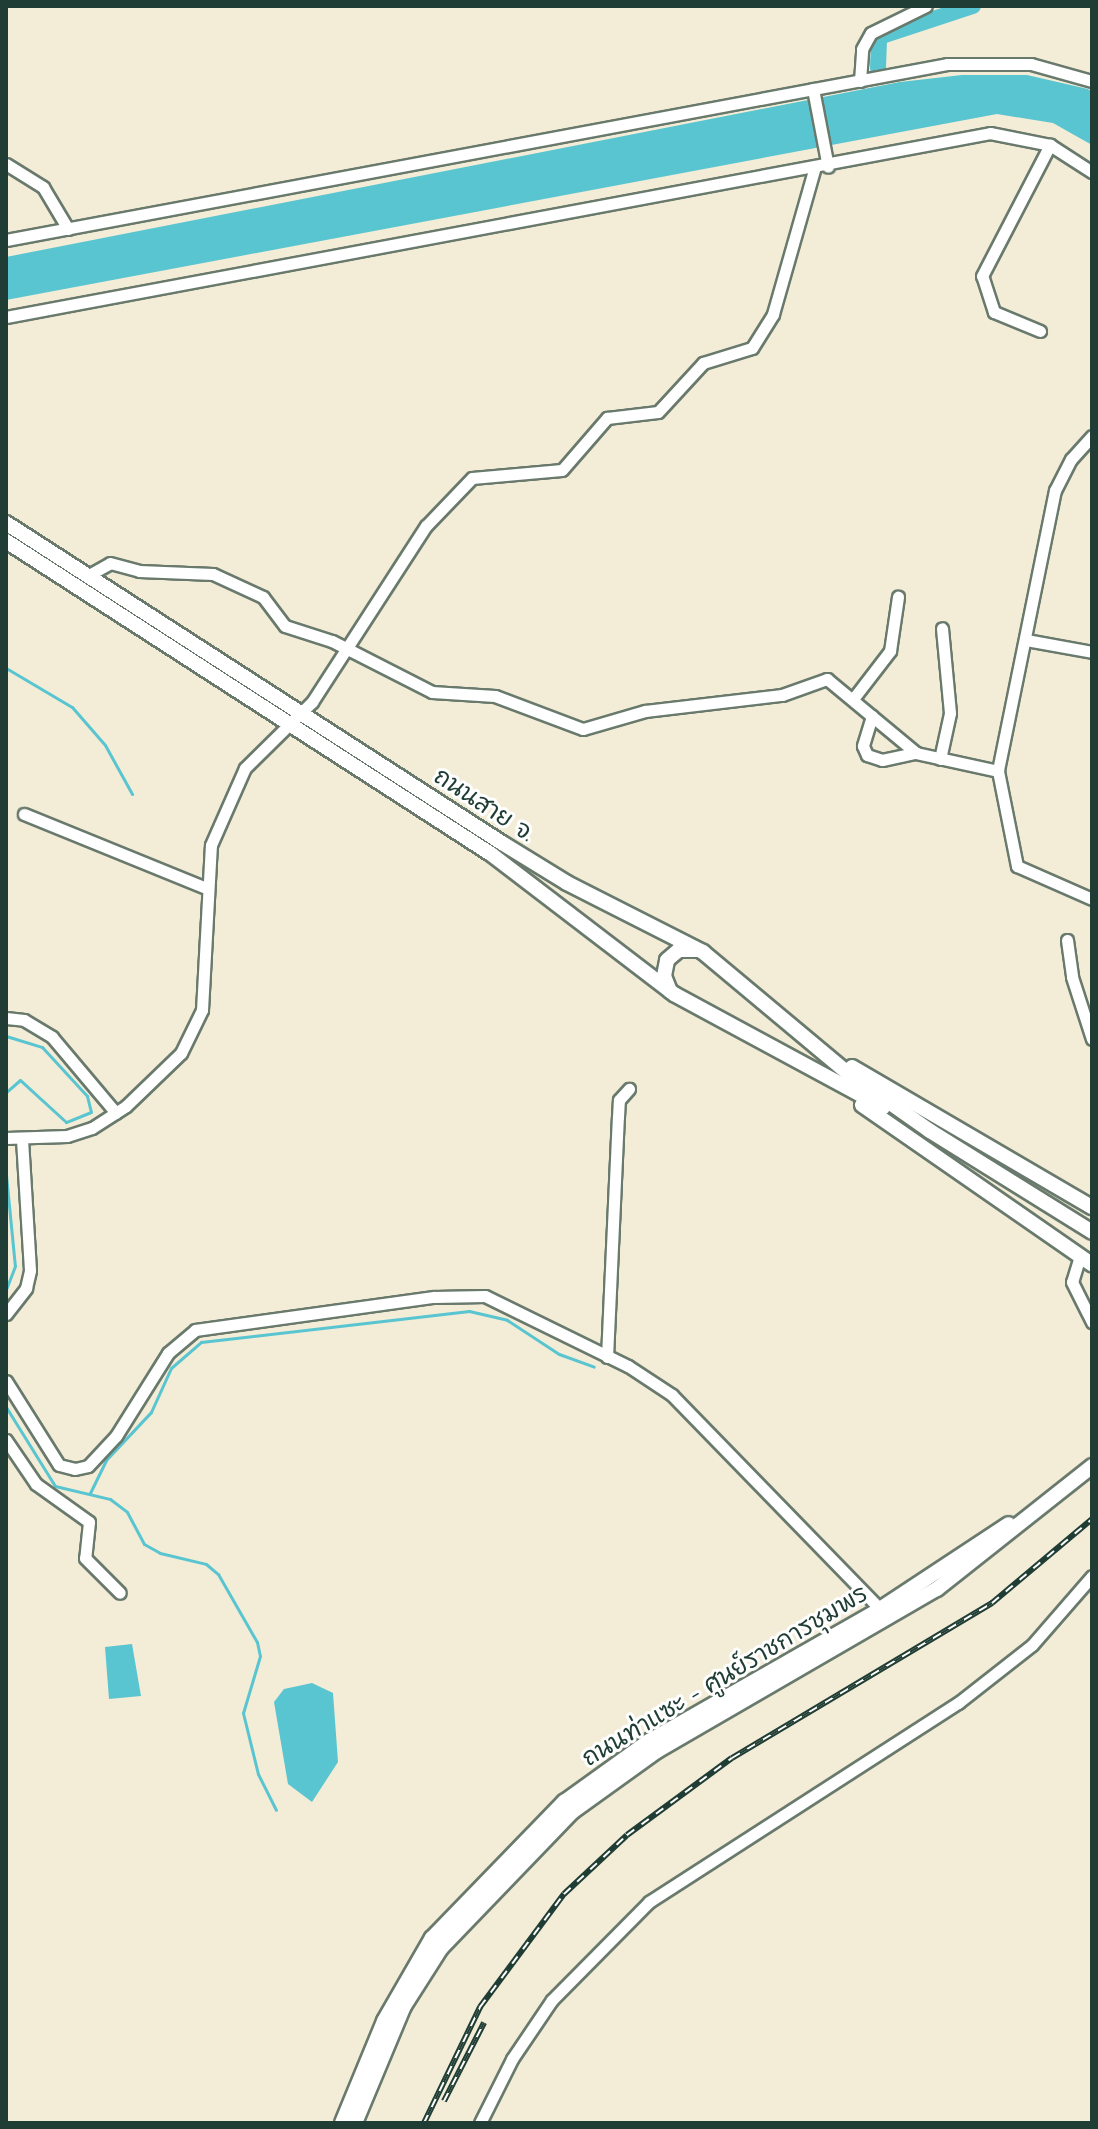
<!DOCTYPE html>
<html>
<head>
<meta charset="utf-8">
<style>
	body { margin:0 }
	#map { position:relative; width:1098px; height:2129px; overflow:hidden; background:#f3ecd7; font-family:"Comic Neue","Playpen Sans Thai",sans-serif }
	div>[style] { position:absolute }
	.water>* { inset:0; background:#59c5d1 }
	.stream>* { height:3px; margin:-1.5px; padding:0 1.5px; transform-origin:1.5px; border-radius:1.5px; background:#59c5d1 }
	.river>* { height:16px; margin:-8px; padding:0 8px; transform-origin:8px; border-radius:8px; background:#59c5d1 }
	.roads { filter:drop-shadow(2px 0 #697a6d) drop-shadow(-2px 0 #697a6d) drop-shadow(0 2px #697a6d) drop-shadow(0 -2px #697a6d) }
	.minor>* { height:11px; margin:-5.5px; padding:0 5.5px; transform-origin:5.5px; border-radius:5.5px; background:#fff }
	.major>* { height:14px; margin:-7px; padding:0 7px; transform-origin:7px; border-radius:7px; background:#fff }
	.rail>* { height:6px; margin-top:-3px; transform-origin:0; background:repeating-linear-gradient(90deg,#fff 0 9px,#1f3d34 0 18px); box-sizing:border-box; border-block:2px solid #1f3d34 }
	span { translate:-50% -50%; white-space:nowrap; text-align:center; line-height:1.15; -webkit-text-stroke:6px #fff; paint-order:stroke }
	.street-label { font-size:24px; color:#1f3d34 }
	.frame { position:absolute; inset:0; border:8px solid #1f3d34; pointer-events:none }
</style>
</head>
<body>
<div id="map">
	<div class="water">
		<i style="clip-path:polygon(962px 75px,1027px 75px,1088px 89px,1092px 92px,1092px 145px,1053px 123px,997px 114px,6px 300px,6px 257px,900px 82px)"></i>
		<i style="clip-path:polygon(132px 1644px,141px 1696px,109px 1699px,105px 1647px)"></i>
		<i style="clip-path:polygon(312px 1683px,333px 1693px,338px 1762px,312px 1802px,288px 1784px,274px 1702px,284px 1689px)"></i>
	</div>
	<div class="stream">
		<i style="left:6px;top:668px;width:77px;rotate:30.6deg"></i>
		<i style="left:72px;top:707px;width:50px;rotate:49deg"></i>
		<i style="left:105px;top:745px;width:56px;rotate:61.1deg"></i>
		<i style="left:6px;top:1036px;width:38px;rotate:17deg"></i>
		<i style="left:42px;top:1047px;width:67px;rotate:47.4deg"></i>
		<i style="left:87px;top:1096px;width:16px;rotate:76deg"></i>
		<i style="left:91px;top:1112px;width:27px;rotate:158deg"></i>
		<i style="left:66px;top:1122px;width:62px;rotate:-137.6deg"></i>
		<i style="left:20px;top:1080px;width:18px;rotate:139deg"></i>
		<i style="left:6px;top:1175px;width:91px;rotate:84.4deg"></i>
		<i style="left:15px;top:1266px;width:26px;rotate:111deg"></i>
		<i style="left:6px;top:1407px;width:93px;rotate:58.2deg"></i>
		<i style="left:55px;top:1486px;width:57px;rotate:13.3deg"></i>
		<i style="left:110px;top:1499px;width:21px;rotate:37deg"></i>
		<i style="left:127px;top:1512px;width:36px;rotate:62deg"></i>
		<i style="left:144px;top:1544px;width:18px;rotate:29deg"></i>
		<i style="left:160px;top:1553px;width:47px;rotate:13.4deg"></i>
		<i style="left:206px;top:1564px;width:16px;rotate:40deg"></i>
		<i style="left:218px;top:1574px;width:78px;rotate:60.2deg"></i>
		<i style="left:257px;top:1642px;width:14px;rotate:78deg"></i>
		<i style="left:260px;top:1656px;width:59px;rotate:106.6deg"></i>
		<i style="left:243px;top:1713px;width:63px;rotate:76.2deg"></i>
		<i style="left:258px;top:1774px;width:40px;rotate:63.4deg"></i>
		<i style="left:90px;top:1493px;width:37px;rotate:-64deg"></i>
		<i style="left:106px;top:1460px;width:66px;rotate:-46.8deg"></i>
		<i style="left:151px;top:1412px;width:48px;rotate:-65.6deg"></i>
		<i style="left:171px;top:1368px;width:40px;rotate:-41deg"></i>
		<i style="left:201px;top:1342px;width:270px;rotate:-6.6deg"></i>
		<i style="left:469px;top:1311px;width:39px;rotate:13deg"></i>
		<i style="left:507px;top:1320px;width:62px;rotate:33.2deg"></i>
		<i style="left:559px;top:1354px;width:37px;rotate:20deg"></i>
	</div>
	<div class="river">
		<i style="left:878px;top:68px;width:31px;rotate:-88deg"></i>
		<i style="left:879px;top:37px;width:99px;rotate:-18.3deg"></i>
	</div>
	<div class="roads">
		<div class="minor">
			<i style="left:860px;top:81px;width:32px;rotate:-86deg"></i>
			<i style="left:862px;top:49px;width:18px;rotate:-61deg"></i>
			<i style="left:871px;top:33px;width:61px;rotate:-26.1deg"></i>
			<i style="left:813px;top:89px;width:79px;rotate:79.1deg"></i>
			<i style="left:6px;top:164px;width:44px;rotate:31.9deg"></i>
			<i style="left:43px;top:187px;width:49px;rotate:59.2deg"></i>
			<i style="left:6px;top:240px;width:957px;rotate:-10.59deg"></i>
			<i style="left:947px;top:64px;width:84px"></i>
			<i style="left:1031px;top:64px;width:63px;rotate:15.6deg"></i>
			<i style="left:6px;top:317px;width:1001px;rotate:-10.59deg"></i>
			<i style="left:990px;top:133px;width:61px;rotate:11.3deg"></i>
			<i style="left:1050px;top:145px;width:50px;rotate:32.7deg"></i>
			<i style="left:1040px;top:331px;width:50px;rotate:-157.6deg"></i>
			<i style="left:994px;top:312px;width:38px;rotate:-108deg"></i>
			<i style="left:982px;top:276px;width:148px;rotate:-62.6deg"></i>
			<i style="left:1092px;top:436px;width:31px;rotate:132deg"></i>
			<i style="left:1071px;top:459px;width:35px;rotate:117deg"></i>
			<i style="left:1055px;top:490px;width:287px;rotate:101.5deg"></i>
			<i style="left:998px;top:771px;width:97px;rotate:78.7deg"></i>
			<i style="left:1017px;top:866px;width:82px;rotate:23.7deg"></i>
			<i style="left:87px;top:576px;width:26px;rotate:-29deg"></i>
			<i style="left:110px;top:563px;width:30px;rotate:15deg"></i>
			<i style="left:139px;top:571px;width:74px;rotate:2.3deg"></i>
			<i style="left:213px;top:574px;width:55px;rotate:24.7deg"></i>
			<i style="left:263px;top:597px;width:36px;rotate:53deg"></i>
			<i style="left:285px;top:626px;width:49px;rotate:17.7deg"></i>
			<i style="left:332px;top:641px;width:112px;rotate:27deg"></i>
			<i style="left:432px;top:692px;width:63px;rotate:3.6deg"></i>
			<i style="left:495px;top:696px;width:94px;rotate:20.6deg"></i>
			<i style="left:583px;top:729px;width:65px;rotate:-16.2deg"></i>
			<i style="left:645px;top:711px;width:138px;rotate:-6.7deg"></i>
			<i style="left:782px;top:695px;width:48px;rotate:-19.6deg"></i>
			<i style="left:827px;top:679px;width:116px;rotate:39.7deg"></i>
			<i style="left:916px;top:753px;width:84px;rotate:12.4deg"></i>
			<i style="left:1026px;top:640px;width:67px;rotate:10.3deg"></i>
			<i style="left:853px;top:699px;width:61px;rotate:-52.4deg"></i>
			<i style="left:890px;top:651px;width:55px;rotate:-81.6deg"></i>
			<i style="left:872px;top:716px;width:31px;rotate:107deg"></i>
			<i style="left:863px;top:746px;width:10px;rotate:66deg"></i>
			<i style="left:867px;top:755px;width:16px;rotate:18deg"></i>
			<i style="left:882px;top:760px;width:35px;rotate:-12deg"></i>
			<i style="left:940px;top:759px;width:47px;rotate:-77.7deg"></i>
			<i style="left:950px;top:713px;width:85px;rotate:-95.4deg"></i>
			<i style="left:24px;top:814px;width:196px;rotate:22.1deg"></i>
			<i style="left:1067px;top:940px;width:37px;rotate:82deg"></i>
			<i style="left:1072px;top:977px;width:65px;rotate:72.1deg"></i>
			<i style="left:6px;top:1018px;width:18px;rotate:6deg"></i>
			<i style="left:24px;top:1020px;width:33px;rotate:31deg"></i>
			<i style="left:52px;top:1037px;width:99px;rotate:49.9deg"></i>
			<i style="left:6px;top:1138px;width:61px;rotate:-1.9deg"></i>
			<i style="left:67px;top:1136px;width:26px;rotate:-18deg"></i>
			<i style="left:92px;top:1128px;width:40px;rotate:-32.9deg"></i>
			<i style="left:126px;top:1106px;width:76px;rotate:-43.9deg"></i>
			<i style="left:181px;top:1053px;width:48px;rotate:-64deg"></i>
			<i style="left:202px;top:1010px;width:165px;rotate:-86.9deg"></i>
			<i style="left:211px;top:845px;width:84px;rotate:-66.2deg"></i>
			<i style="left:245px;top:768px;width:94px;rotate:-44.6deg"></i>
			<i style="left:312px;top:702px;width:210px;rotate:-57.1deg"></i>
			<i style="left:426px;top:526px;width:66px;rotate:-46.2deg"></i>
			<i style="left:472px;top:478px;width:90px;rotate:-5.1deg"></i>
			<i style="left:562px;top:470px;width:69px;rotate:-49.1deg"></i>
			<i style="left:607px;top:418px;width:51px;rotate:-6.7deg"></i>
			<i style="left:658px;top:412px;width:67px;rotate:-47.4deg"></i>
			<i style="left:703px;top:363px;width:51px;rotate:-17deg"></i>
			<i style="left:752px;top:348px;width:40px;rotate:-58deg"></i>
			<i style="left:773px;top:314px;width:150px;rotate:-74.1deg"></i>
			<i style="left:1080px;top:1256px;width:27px;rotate:107deg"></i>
			<i style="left:1072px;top:1282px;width:45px;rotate:63.4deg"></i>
			<i style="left:6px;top:1314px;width:33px;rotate:-52deg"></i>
			<i style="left:26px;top:1288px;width:18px;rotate:-77deg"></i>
			<i style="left:30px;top:1270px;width:131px;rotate:-93.5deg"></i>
			<i style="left:607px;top:1357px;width:240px;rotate:-87.4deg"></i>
			<i style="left:618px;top:1117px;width:17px;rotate:-87deg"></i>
			<i style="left:619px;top:1100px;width:15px;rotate:-48deg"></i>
			<i style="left:6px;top:1381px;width:99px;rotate:57.8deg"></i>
			<i style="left:59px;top:1465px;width:16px;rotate:14deg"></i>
			<i style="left:75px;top:1469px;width:13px;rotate:-13deg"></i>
			<i style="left:88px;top:1466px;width:41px;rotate:-47deg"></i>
			<i style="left:116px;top:1436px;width:98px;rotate:-57.9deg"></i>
			<i style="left:168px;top:1353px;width:35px;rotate:-40deg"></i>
			<i style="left:195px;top:1330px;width:241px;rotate:-7.9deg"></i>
			<i style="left:434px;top:1297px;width:51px;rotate:-1.1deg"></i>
			<i style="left:485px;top:1296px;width:159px;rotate:26.1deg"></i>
			<i style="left:628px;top:1366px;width:53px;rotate:33.4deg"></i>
			<i style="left:672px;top:1395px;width:298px;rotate:45.8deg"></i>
			<i style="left:6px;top:1440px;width:53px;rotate:55.7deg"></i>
			<i style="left:36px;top:1484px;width:65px;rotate:35.6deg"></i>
			<i style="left:89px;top:1522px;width:36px;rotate:96deg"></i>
			<i style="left:85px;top:1558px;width:49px;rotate:45deg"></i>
			<i style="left:480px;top:2123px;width:72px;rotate:-63.4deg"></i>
			<i style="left:512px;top:2059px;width:71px;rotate:-55.9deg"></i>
			<i style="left:552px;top:2000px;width:138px;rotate:-45.3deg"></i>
			<i style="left:649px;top:1902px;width:368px;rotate:-32.8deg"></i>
			<i style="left:958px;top:1703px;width:94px;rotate:-38.1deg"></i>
			<i style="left:1032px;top:1645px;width:91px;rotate:-49deg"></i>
		</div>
		<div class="major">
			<i style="left:6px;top:523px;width:590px;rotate:32.83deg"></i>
			<i style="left:502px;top:843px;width:76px;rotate:31.6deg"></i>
			<i style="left:567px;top:883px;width:153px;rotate:26.9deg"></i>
			<i style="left:703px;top:952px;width:190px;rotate:39.9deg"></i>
			<i style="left:849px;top:1074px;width:99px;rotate:35.1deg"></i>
			<i style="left:930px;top:1131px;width:191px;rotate:31.9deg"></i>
			<i style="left:6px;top:541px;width:577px;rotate:32.84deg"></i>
			<i style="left:491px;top:854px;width:230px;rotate:37.4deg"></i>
			<i style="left:674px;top:994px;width:238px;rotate:28.4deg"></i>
			<i style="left:670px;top:991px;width:16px;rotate:-112deg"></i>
			<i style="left:664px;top:976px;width:16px;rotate:-79deg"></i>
			<i style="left:667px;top:960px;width:16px;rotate:-40deg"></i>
			<i style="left:679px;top:950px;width:18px"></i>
			<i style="left:852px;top:1067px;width:278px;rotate:30.3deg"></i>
			<i style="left:862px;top:1105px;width:280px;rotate:34.7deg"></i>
			<i style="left:342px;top:2123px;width:110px;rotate:-67.6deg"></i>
			<i style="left:384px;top:2021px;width:96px;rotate:-60deg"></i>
			<i style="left:432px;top:1938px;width:190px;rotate:-45.9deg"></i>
			<i style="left:564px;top:1802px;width:105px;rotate:-35.7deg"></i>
			<i style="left:649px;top:1741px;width:266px;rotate:-29.7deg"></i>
			<i style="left:880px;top:1609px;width:154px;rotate:-33.4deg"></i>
			<i style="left:355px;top:2123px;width:127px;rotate:-67.3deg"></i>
			<i style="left:404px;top:2006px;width:69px;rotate:-57.5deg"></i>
			<i style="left:441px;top:1948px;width:189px;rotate:-46.1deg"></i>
			<i style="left:572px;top:1812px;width:105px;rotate:-35.7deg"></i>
			<i style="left:657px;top:1751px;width:323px;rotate:-30.1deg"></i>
			<i style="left:937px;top:1589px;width:198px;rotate:-38.4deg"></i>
		</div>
	</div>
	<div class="rail">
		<i style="left:444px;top:2101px;width:88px;rotate:-62.9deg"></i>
		<i style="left:424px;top:2123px;width:129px;rotate:-64.2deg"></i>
		<i style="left:480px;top:2007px;width:141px;rotate:-53.4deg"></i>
		<i style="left:564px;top:1894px;width:86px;rotate:-43.1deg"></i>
		<i style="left:627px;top:1835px;width:130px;rotate:-36.3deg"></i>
		<i style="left:732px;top:1758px;width:303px;rotate:-30.8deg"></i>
		<i style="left:992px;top:1603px;width:131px;rotate:-40deg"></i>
	</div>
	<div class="street-label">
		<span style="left:484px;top:805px;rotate:33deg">ถนนสาย จ.</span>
		<span style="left:725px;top:1676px;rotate:-31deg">ถนนท่าแซะ - ศูนย์ราชการชุมพร</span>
	</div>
	<div class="frame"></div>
</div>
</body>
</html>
